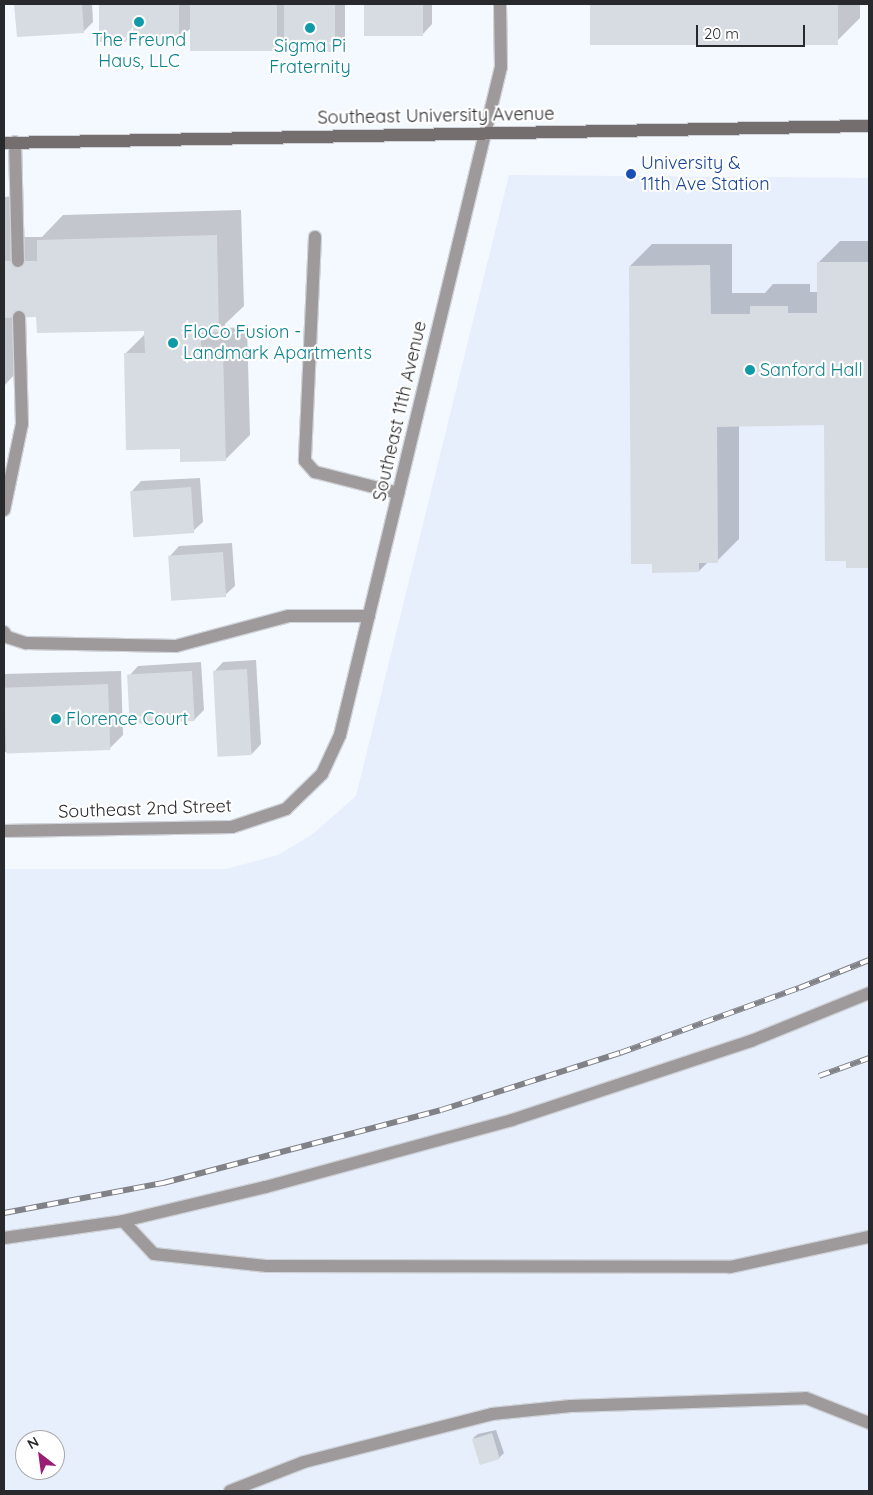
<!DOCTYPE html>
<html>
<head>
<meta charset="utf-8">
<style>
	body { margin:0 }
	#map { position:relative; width:873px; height:1495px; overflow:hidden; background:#f4f8ff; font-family:Quicksand,sans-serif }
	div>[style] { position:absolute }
	.built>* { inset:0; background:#e7eefc }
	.shadow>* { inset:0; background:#0003 }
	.building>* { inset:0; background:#d7dbe2; transform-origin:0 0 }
	.roads { filter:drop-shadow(1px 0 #cfd3d9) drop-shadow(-1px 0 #cfd3d9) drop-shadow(0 1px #cfd3d9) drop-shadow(0 -1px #cfd3d9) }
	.lane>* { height:12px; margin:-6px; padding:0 6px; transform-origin:6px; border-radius:6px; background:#9e9a9b }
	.street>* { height:12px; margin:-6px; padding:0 6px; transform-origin:6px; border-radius:6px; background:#9e9a9b }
	.secondary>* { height:12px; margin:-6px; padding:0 6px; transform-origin:6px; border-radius:6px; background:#746e6f }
	.rail>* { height:5.5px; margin-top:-2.75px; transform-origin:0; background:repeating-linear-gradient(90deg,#fff 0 11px,#808287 0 22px); box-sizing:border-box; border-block:1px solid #808287 }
	.dots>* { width:14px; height:14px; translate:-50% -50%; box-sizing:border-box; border:2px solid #fff; border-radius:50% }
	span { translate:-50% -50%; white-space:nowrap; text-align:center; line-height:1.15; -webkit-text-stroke:4.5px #fff; paint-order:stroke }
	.culture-label { font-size:18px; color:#0d838f }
	.left { translate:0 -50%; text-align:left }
	.street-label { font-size:18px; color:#28292c }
	.transit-label { font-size:18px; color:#164399 }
	.frame { position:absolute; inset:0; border:5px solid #28292c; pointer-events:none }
	.north { position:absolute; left:15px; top:1430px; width:50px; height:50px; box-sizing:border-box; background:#fff; border:1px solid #a9a9ab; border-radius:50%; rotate:330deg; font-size:14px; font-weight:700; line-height:20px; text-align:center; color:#28292c }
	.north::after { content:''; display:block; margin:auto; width:18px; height:22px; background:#9a1c73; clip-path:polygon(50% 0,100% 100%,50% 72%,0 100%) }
	.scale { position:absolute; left:696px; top:25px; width:109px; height:22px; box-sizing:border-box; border:2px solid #28292c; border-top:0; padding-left:6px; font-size:15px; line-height:18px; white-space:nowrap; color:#28292c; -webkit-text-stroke:4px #fff; paint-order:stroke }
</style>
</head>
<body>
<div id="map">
	<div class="built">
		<i style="clip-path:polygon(evenodd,509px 175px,869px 178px,869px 1491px,4px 1491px,4px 869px,226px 869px,278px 855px,313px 834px,356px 796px,509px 175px,25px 1440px,55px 1440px,55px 1470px,25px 1470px,25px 1440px)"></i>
	</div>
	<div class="shadow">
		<i style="clip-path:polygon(16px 4px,92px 4px,93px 22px,84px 31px,18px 35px)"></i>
		<i style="clip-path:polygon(100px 4px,345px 4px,345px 40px,335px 50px,285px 40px,278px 48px,192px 27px,179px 39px,101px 41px)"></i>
		<i style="clip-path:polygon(366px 4px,432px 4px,432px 24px,423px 34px,366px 35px)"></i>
		<i style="clip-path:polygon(591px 4px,860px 4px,860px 18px,838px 40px,591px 44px)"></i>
		<i style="clip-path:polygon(16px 196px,17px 237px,42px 237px,63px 215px,241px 210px,244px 306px,225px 324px,225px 328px,247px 327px,250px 435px,225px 460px,181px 448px,125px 354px,146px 333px,146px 329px,38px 316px,13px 317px,14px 375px,4px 386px,4px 197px)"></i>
		<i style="clip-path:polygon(840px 241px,869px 241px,869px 567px,848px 567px,825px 424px,739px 425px,739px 539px,717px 561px,708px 562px,699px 571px,630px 266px,652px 244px,732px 244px,732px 293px,765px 293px,773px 284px,810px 284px,810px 292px,819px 292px,818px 263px)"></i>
		<i style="clip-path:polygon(200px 478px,203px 522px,193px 531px,132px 491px,141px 481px)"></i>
		<i style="clip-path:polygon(232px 543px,235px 586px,225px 595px,170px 556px,179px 546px)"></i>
		<i style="clip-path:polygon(256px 660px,261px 744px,252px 754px,214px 672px,223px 662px)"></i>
		<i style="clip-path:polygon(201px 662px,204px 710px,194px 720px,129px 676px,138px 666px)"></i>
		<i style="clip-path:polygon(121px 671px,123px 735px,109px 749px,4px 752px,4px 674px)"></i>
		<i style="clip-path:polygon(496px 1430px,504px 1453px,499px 1458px,473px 1438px,478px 1434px)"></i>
	</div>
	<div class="building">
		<i style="clip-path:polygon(14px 4px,82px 4px,84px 33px,17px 37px)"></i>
		<i style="left:99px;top:4px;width:80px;height:38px"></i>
		<i style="left:190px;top:4px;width:87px;height:47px"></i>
		<i style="left:284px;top:4px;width:51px;height:48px"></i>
		<i style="left:364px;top:4px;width:59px;height:32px"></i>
		<i style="left:590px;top:4px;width:248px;height:41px"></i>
		<i style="clip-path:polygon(217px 235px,219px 332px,201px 333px,201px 352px,223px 352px,226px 461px,180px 462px,180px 449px,126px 450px,124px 353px,145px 353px,144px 331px,37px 333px,36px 317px,4px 318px,4px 261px,37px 261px,37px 240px)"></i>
		<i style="clip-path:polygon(817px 262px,869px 262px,869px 568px,846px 568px,846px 561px,825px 561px,824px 425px,717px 427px,718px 563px,699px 563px,699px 572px,652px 573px,652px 564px,631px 564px,629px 266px,710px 265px,711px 314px,750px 314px,750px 306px,788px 306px,788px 313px,817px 313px)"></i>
		<i style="left:191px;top:487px;width:46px;height:61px;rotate:86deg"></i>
		<i style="left:223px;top:552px;width:45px;height:55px;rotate:86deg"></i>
		<i style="left:247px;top:669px;width:86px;height:34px;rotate:87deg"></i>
		<i style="left:192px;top:671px;width:50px;height:65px;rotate:87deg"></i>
		<i style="left:108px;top:684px;width:66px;height:104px;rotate:88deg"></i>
		<i style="left:492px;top:1433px;width:27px;height:21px;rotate:73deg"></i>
	</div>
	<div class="roads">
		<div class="lane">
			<i style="left:15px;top:142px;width:119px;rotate:88.6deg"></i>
			<i style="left:315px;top:237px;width:224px;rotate:92.6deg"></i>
			<i style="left:305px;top:461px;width:15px;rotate:48deg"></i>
			<i style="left:315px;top:472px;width:86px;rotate:14.2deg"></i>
			<i style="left:4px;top:510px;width:88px;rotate:-78.2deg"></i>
			<i style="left:22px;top:424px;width:107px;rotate:-91.6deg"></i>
			<i style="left:4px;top:632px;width:6px;rotate:59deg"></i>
			<i style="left:7px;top:637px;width:20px;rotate:18deg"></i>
			<i style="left:26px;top:643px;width:150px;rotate:1.1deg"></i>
			<i style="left:176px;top:646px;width:117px;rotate:-14.9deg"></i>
			<i style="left:289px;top:616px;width:80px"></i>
			<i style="left:123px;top:1221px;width:45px;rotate:46.8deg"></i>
			<i style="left:154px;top:1254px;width:114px;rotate:6.1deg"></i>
			<i style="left:267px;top:1266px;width:463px;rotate:0.1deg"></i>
			<i style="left:730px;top:1267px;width:142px;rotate:-12.2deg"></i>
			<i style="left:4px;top:1238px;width:120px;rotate:-8.1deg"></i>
			<i style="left:123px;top:1221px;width:147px;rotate:-13.4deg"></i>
			<i style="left:266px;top:1187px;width:255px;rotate:-15.2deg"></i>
			<i style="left:512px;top:1120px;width:252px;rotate:-18.3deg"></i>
			<i style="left:751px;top:1041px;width:127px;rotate:-22.1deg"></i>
			<i style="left:230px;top:1491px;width:79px;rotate:-21.4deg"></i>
			<i style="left:304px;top:1462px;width:194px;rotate:-14.3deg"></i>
			<i style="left:492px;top:1414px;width:79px;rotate:-5.8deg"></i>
			<i style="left:571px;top:1406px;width:235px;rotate:-1.9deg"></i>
			<i style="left:806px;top:1398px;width:68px;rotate:21.6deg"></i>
		</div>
		<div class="street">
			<i style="left:4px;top:831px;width:228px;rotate:-1deg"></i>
			<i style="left:232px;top:827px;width:57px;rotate:-18.4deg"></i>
			<i style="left:286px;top:809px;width:50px;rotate:-44.2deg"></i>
			<i style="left:322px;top:774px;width:43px;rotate:-65.2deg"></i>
			<i style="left:340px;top:735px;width:687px;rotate:-76.45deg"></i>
			<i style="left:501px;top:67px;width:63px;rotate:-90.9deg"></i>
		</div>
		<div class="secondary">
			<i style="left:4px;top:143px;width:865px;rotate:-1.13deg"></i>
		</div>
	</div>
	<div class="rail">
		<i style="left:819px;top:1076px;width:53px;rotate:-19.8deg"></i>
		<i style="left:4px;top:1213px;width:162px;rotate:-10.7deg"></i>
		<i style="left:163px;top:1183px;width:287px;rotate:-14.7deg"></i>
		<i style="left:441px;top:1110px;width:188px;rotate:-17.7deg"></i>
		<i style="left:620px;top:1053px;width:190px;rotate:-20deg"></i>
		<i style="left:799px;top:988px;width:75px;rotate:-21.8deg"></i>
	</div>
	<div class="dots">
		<i style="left:139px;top:22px;background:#0f9aa8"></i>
		<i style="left:310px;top:28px;background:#0f9aa8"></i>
		<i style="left:631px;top:174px;background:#1a4fb4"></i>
		<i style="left:173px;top:343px;background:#0f9aa8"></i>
		<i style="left:750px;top:370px;background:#0f9aa8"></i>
		<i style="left:56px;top:719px;background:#0f9aa8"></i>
	</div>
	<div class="culture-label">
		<span style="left:139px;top:51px">The Freund<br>Haus, LLC</span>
		<span style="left:310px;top:57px">Sigma Pi<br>Fraternity</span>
		<span class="left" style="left:183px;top:343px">FloCo Fusion -<br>Landmark Apartments</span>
		<span class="left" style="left:760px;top:370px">Sanford Hall</span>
		<span class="left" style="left:66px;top:719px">Florence Court</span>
	</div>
	<div class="street-label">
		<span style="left:436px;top:116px;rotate:-1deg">Southeast University Avenue</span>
		<span style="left:400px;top:411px;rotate:-77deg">Southeast 11th Avenue</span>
		<span style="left:145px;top:809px;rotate:-2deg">Southeast 2nd Street</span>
	</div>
	<div class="transit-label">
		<span class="left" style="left:641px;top:174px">University &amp;<br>11th Ave Station</span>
	</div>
	<div class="frame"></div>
	<div class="north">N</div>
	<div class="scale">20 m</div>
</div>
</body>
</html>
